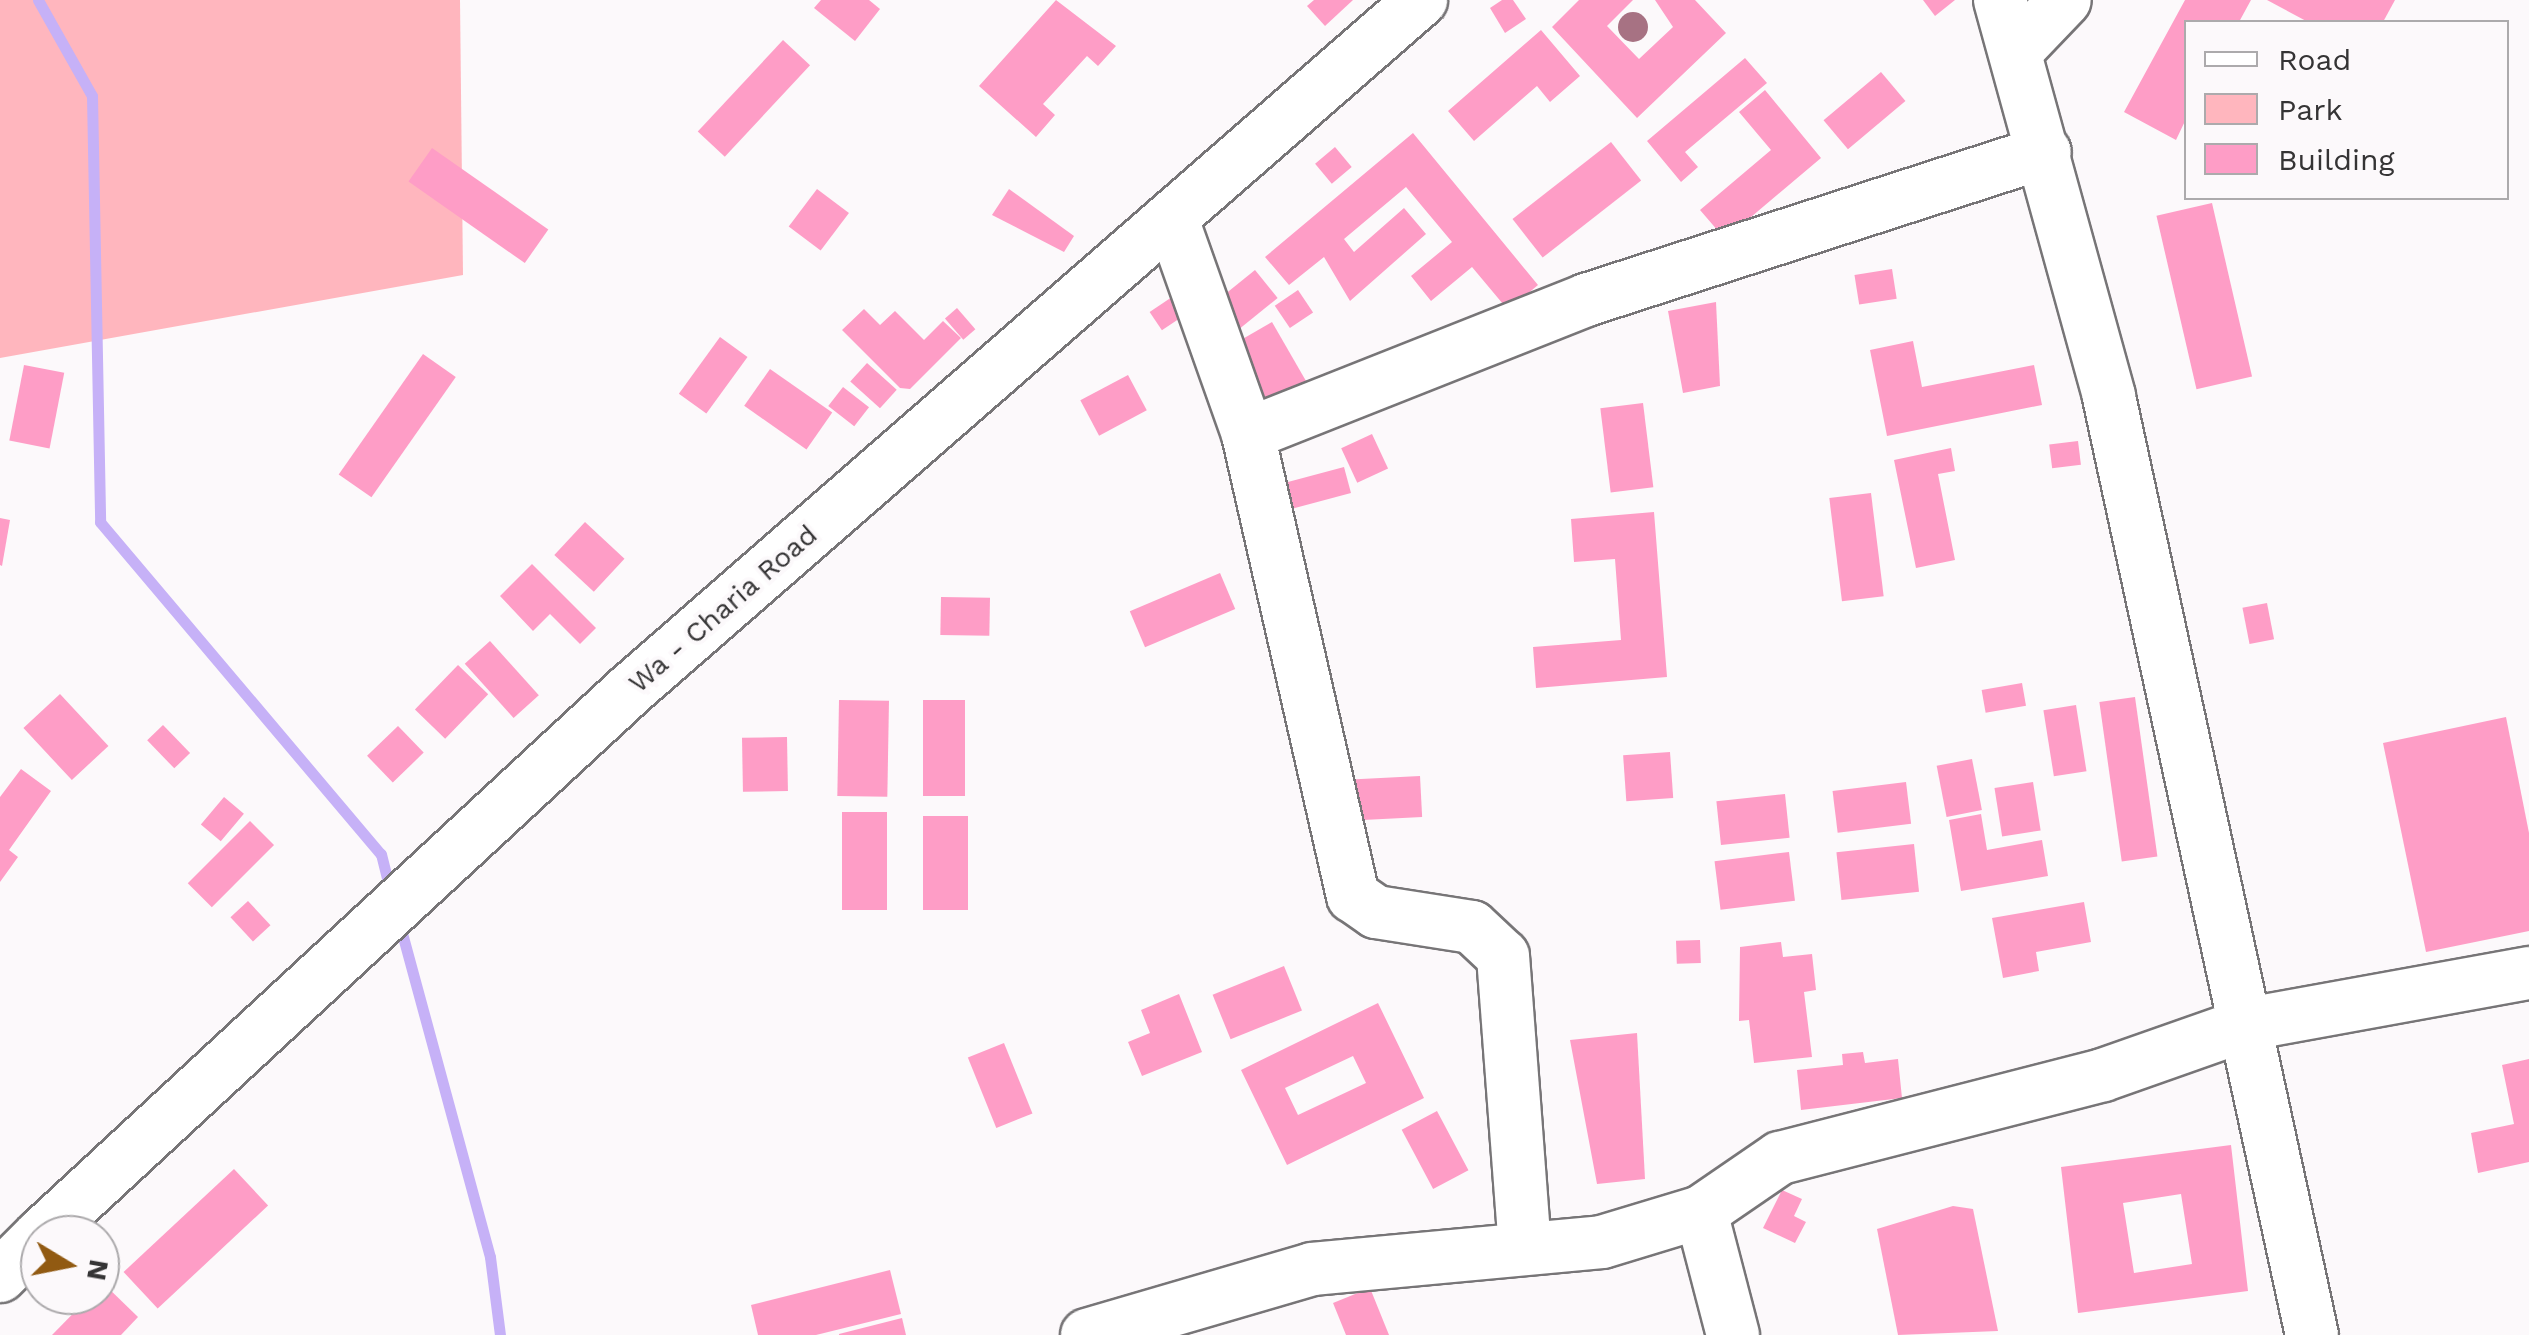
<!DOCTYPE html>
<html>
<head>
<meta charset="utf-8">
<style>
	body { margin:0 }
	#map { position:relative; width:2529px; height:1335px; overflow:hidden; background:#fcf9fb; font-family:"Work Sans",sans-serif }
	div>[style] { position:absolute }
	.green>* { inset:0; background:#ffb6be }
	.stream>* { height:11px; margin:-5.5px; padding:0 5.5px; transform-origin:5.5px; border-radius:5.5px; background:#c6b1f7 }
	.building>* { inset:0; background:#fe9dc6; transform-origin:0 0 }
	.roads { filter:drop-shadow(2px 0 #777577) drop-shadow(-2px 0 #777577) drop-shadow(0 2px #777577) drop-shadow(0 -2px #777577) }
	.minor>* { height:52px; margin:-26px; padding:0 26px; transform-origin:26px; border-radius:26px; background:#fff }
	.trees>* { width:30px; height:30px; margin:-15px; border-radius:50%; background:#a77283 }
	span { translate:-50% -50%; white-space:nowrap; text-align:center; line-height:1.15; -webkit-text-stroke:8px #fcf9fb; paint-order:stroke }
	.street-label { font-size:28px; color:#353435 }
	.legend { position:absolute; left:2184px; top:20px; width:325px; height:180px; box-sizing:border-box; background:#fcf9fb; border:2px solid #acaaac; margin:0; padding:12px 18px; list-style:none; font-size:30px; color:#353435 }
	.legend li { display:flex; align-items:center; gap:20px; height:50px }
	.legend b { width:50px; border:2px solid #acaaac }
	.north { position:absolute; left:20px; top:1215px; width:100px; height:100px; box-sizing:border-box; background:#fcf9fb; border:2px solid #acaaac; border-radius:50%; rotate:100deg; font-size:28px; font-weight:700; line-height:40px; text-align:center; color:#353435 }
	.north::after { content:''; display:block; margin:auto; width:35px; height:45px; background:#915a12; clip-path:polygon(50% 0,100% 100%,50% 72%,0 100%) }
</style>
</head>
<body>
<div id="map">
	<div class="green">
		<i style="clip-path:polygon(0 0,460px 0,463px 275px,0 358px)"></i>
	</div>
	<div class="stream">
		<i style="left:38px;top:0;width:110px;rotate:60.6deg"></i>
		<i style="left:92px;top:96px;width:426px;rotate:88.9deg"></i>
		<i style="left:100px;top:522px;width:435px;rotate:49.8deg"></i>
		<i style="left:381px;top:854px;width:37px;rotate:76deg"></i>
		<i style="left:399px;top:922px;width:347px;rotate:74.8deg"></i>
		<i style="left:490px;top:1257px;width:79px;rotate:82.7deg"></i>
	</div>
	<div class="building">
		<i style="clip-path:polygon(821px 0,869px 0,880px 9px,855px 41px,814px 8px)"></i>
		<i style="clip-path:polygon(1056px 0,1116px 46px,1098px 66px,1087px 56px,1043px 104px,1055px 115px,1036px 137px,979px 86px)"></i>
		<i style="clip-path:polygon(1314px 0,1353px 0,1325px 26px,1307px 6px)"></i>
		<i style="clip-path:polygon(1502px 0,1513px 0,1526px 19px,1505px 33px,1490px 8px)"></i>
		<i style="clip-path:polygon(1579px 0,1633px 0,1607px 26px,1639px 59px,1673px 27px,1655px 0,1695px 0,1726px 33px,1637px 118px,1552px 27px)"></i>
		<i style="clip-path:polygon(1923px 0,1955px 0,1935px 16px)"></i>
		<i style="clip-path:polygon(2185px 0,2251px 0,2239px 22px,2186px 22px,2186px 119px,2176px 140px,2124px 112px)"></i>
		<i style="clip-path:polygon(2267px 0,2395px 0,2383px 22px,2308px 22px)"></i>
		<i style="clip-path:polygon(1541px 30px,1580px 76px,1550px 102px,1537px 86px,1474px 141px,1448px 111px)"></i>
		<i style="left:783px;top:40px;width:37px;height:125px;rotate:43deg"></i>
		<i style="clip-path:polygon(1745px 58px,1767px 83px,1685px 152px,1698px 167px,1681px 182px,1647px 141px)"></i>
		<i style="left:1881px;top:72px;width:38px;height:75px;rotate:50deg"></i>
		<i style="clip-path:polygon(1765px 90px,1821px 158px,1725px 239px,1700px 210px,1771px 150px,1739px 112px)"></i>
		<i style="clip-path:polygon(1413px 133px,1538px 285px,1508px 310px,1472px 267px,1431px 301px,1411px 276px,1452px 242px,1406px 187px,1344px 239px,1354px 252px,1404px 208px,1426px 234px,1350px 301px,1324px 257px,1289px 285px,1265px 257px)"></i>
		<i style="left:1611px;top:142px;width:49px;height:125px;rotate:52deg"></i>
		<i style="left:1335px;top:147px;width:26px;height:26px;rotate:50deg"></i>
		<i style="left:432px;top:148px;width:142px;height:41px;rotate:35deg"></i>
		<i style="left:817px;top:189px;width:40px;height:47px;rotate:37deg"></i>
		<i style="clip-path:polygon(1009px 189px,1074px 236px,1064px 252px,992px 215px)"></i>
		<i style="left:2212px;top:203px;width:178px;height:57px;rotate:77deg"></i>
		<i style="left:1892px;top:269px;width:30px;height:38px;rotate:81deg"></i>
		<i style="left:1255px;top:270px;width:36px;height:51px;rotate:51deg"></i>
		<i style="left:1298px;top:290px;width:27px;height:28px;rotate:56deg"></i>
		<i style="left:1172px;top:297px;width:22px;height:27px;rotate:56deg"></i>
		<i style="clip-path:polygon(1716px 302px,1720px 386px,1683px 393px,1668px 311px)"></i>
		<i style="left:957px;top:308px;width:28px;height:16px;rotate:49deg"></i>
		<i style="clip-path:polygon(864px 309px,880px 325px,895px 311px,924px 340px,943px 321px,961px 338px,910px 389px,900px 388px,842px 330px)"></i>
		<i style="left:1272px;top:322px;width:68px;height:46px;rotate:60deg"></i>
		<i style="left:720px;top:337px;width:34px;height:70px;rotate:36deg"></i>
		<i style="clip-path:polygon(1913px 341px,1922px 387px,2034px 365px,2042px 405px,1887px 436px,1870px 350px)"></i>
		<i style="left:423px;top:354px;width:40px;height:147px;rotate:35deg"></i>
		<i style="left:867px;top:363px;width:40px;height:25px;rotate:42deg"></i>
		<i style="left:24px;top:365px;width:41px;height:77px;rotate:11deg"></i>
		<i style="left:770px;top:369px;width:76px;height:45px;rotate:35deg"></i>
		<i style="left:1128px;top:375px;width:40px;height:54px;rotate:62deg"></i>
		<i style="left:843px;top:387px;width:33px;height:24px;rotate:38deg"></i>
		<i style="left:1643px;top:403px;width:85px;height:43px;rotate:83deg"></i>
		<i style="left:1372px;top:434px;width:38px;height:34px;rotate:65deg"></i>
		<i style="left:2078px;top:441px;width:24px;height:29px;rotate:83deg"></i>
		<i style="clip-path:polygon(1951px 448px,1955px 471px,1938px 474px,1955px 560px,1916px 568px,1894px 460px)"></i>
		<i style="left:1344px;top:467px;width:27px;height:60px;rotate:75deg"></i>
		<i style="left:1871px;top:493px;width:104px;height:42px;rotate:83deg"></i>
		<i style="clip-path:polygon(1654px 512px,1667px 677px,1536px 688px,1533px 647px,1621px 640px,1615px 559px,1574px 562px,1571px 519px)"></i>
		<i style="clip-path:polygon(0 518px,10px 520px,2px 566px,0 565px)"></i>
		<i style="left:585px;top:522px;width:54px;height:45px;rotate:43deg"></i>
		<i style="clip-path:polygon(532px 564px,596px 628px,580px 644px,550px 614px,533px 631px,500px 596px)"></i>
		<i style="left:1220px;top:573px;width:39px;height:98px;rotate:67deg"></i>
		<i style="left:941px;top:597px;width:49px;height:38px;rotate:1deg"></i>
		<i style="left:2267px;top:603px;width:37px;height:25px;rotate:79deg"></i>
		<i style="left:490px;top:641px;width:73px;height:34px;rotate:48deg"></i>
		<i style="left:458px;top:665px;width:42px;height:62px;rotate:44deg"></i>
		<i style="left:2022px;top:683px;width:23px;height:41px;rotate:80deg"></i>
		<i style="left:60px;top:694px;width:71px;height:50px;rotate:47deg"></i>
		<i style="left:2135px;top:697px;width:161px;height:36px;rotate:82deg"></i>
		<i style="left:839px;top:700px;width:50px;height:96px;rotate:1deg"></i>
		<i style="left:923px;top:700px;width:42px;height:96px"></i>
		<i style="left:2076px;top:705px;width:67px;height:33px;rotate:81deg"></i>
		<i style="clip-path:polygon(2506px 717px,2529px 833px,2529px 931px,2426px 952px,2383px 743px)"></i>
		<i style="left:163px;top:725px;width:39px;height:22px;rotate:46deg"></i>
		<i style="left:398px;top:726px;width:37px;height:43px;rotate:46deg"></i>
		<i style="left:787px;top:737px;width:54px;height:45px;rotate:89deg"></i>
		<i style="left:1670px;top:752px;width:46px;height:47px;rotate:86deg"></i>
		<i style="left:1972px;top:759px;width:52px;height:36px;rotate:79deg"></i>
		<i style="clip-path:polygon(21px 769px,51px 791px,9px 850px,18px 857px,0 882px,0 797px)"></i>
		<i style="left:1420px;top:776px;width:41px;height:74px;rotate:87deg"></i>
		<i style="left:1906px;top:782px;width:42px;height:74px;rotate:83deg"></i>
		<i style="left:2033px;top:782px;width:49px;height:39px;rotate:81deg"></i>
		<i style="left:1785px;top:794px;width:44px;height:69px;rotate:84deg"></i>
		<i style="left:224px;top:797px;width:26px;height:36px;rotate:40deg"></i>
		<i style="left:842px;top:812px;width:45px;height:98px"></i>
		<i style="clip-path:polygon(1981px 814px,1987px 850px,2042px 840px,2048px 876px,1961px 891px,1949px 820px)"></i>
		<i style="left:923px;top:816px;width:45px;height:94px"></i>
		<i style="left:250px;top:821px;width:34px;height:88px;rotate:45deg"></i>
		<i style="left:1914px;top:844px;width:48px;height:78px;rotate:84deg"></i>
		<i style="left:1789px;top:852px;width:49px;height:75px;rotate:83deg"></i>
		<i style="left:248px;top:901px;width:33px;height:24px;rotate:47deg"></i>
		<i style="clip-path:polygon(2084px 902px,2091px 942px,2036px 952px,2039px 971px,2003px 978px,1992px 918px)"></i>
		<i style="left:1700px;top:940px;width:23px;height:24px;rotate:88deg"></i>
		<i style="clip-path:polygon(1781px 942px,1783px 957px,1812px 954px,1816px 990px,1804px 992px,1812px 1057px,1754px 1063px,1749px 1020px,1739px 1021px,1740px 947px)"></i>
		<i style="left:1284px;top:966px;width:48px;height:77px;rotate:68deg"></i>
		<i style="clip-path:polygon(1179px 994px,1202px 1052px,1142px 1076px,1128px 1042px,1150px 1033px,1141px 1010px)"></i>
		<i style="clip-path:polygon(evenodd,1378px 1003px,1424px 1098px,1287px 1165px,1241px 1070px,1378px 1003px,1353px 1056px,1366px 1083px,1298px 1115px,1285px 1088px,1353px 1056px)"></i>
		<i style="clip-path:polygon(1637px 1033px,1645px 1179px,1597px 1184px,1570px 1040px)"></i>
		<i style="left:1004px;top:1043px;width:76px;height:39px;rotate:68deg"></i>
		<i style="clip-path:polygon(1863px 1052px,1865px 1063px,1898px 1059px,1902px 1098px,1801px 1110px,1797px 1070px,1843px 1065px,1842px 1054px)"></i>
		<i style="clip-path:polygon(2529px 1059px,2529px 1162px,2478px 1173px,2471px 1133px,2514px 1124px,2502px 1065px)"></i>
		<i style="left:1437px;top:1111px;width:67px;height:40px;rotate:62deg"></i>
		<i style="clip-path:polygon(evenodd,2231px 1145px,2248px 1291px,2078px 1313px,2061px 1167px,2231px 1145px,2181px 1194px,2192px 1264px,2134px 1273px,2123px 1203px,2181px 1194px)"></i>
		<i style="left:234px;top:1169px;width:50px;height:151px;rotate:47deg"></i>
		<i style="clip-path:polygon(1782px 1190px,1802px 1199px,1794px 1216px,1806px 1222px,1795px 1243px,1763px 1228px)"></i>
		<i style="clip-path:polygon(1953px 1206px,1973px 1209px,1998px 1331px,1898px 1335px,1877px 1229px)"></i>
		<i style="clip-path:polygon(890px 1270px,901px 1314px,816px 1335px,758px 1335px,751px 1305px)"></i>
		<i style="clip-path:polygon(103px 1283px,138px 1317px,121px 1335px,52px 1335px)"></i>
		<i style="clip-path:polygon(1370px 1288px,1389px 1335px,1346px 1335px,1333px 1303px)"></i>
		<i style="clip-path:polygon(902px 1318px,906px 1335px,839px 1335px,839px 1334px)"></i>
	</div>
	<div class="roads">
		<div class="minor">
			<i style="left:2000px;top:0;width:412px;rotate:74.6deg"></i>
			<i style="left:2109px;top:397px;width:960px;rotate:77.79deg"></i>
			<i style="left:2019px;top:48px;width:66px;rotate:-46.2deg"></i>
			<i style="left:1173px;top:222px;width:225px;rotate:70.5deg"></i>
			<i style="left:1248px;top:434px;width:474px;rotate:77.2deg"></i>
			<i style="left:1353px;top:896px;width:28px;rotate:35deg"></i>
			<i style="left:1376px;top:912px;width:97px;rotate:8.9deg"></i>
			<i style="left:1472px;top:927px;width:42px;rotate:43.1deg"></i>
			<i style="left:1503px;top:956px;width:293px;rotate:85.7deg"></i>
			<i style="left:1248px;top:434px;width:364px;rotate:-21.6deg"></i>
			<i style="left:1586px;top:300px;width:482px;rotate:-17.9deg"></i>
			<i style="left:1701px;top:1212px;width:127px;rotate:75.4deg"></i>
			<i style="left:41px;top:1235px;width:805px;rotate:-42.79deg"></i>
			<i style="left:632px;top:688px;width:1047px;rotate:-41.09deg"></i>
			<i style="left:0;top:1276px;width:57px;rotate:-45deg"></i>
			<i style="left:1087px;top:1335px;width:234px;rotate:-16.3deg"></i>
			<i style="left:1312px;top:1269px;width:291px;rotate:-5.3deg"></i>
			<i style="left:1602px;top:1242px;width:103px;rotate:-16.9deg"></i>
			<i style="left:1701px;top:1212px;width:96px;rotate:-34.4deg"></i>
			<i style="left:1780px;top:1158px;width:333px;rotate:-14.4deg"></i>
			<i style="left:2103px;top:1075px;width:154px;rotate:-19.4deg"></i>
			<i style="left:2248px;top:1024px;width:286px;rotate:-10.3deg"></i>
		</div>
	</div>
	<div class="trees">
		<i style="left:1633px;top:27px"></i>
	</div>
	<div class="street-label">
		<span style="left:723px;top:609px;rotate:-41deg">Wa - Charia Road</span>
	</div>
	<ul class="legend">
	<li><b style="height:12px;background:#fff"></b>Road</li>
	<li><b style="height:28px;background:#ffb6be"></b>Park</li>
	<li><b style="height:28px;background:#fe9dc6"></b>Building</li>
	</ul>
	<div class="north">N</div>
</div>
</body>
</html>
